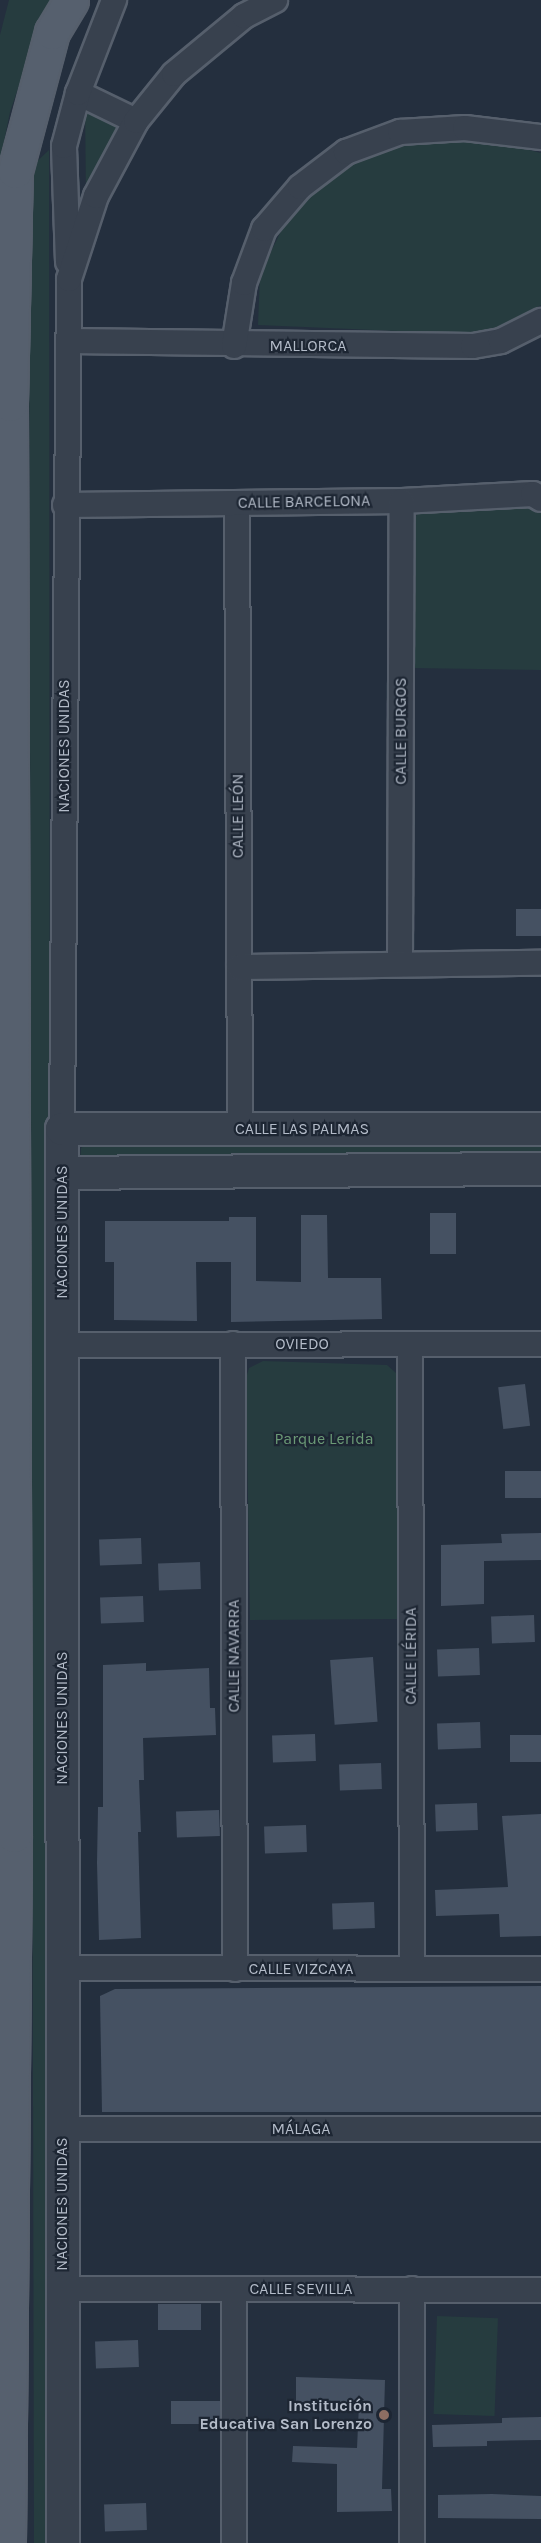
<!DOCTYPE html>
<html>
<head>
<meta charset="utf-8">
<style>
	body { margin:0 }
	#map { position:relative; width:541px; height:2543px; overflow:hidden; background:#242f3e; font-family:Karla,sans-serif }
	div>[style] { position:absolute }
	.green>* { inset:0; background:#263c3f; transform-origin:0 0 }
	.building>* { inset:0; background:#455162; transform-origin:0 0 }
	.roads { filter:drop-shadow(2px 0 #565f6c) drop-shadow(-2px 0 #565f6c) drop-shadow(0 2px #565f6c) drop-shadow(0 -2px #565f6c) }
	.minor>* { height:24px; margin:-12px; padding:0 12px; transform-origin:12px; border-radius:12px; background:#38414e }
	.tertiary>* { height:32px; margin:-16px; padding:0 16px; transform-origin:16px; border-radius:16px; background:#38414e }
	.primary>* { height:33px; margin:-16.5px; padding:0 16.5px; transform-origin:16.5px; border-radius:16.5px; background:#56606e }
	.dots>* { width:16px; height:16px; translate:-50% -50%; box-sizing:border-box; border:3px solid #1d2633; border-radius:50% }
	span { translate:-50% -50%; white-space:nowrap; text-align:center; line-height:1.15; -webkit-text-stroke:4.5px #1d2633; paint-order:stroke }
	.street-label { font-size:16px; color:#b4bcc9 }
	.park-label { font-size:16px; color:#6b9a76 }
	.poi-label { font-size:16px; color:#b4bcc9; font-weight:700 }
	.right { translate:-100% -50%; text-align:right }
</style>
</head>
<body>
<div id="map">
	<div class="green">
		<i style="clip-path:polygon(9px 0,53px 0,39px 26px,10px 112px,0 161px,0 35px)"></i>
		<i style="clip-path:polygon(85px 107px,120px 125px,86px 197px)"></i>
		<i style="clip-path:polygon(424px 140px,501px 143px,541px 153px,541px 305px,490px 335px,258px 325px,260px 274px,286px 221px,329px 177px,376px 151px)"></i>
		<i style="clip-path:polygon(49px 150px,51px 2543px,34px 2543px,29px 285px,32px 166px)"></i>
		<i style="clip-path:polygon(530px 501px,541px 507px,541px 670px,412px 668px,410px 526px,415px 517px,425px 507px)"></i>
		<i style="clip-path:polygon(87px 1143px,541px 1145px,541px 1162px,80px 1164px,81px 1148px)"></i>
		<i style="clip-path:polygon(263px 1361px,387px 1365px,396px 1373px,400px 1382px,397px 1619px,250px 1620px,246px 1378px,249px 1368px)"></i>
		<i style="left:437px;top:2316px;width:61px;height:98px;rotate:2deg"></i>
	</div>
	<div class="building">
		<i style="left:516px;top:909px;width:25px;height:27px"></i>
		<i style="left:430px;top:1213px;width:26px;height:41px"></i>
		<i style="clip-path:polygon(301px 1215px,327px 1215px,328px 1278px,381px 1278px,382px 1319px,231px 1322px,231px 1262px,196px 1262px,197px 1321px,114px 1320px,114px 1262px,105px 1262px,105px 1221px,229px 1221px,229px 1217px,256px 1217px,256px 1281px,301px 1282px)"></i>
		<i style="left:525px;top:1384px;width:42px;height:27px;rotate:83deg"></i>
		<i style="left:541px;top:1471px;width:27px;height:36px;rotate:90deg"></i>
		<i style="clip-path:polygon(541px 1533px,541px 1560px,484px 1561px,484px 1604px,441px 1606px,441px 1545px,502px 1543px,501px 1534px)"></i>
		<i style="left:141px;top:1538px;width:26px;height:42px;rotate:88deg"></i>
		<i style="left:200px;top:1562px;width:27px;height:42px;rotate:88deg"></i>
		<i style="left:143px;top:1596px;width:26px;height:43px;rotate:88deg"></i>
		<i style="left:534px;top:1615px;width:27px;height:43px;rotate:88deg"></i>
		<i style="left:479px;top:1648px;width:27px;height:42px;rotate:88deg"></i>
		<i style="left:373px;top:1657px;width:65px;height:43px;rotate:86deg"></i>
		<i style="clip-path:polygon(146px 1663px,146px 1671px,209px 1668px,210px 1708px,215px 1708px,216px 1735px,143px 1738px,144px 1780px,139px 1780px,141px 1832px,138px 1832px,141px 1938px,99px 1940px,97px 1863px,98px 1807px,103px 1807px,103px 1665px)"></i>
		<i style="left:480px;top:1722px;width:26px;height:43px;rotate:88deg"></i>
		<i style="left:315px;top:1734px;width:27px;height:43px;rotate:88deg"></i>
		<i style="left:541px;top:1735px;width:27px;height:31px;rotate:90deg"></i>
		<i style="left:381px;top:1763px;width:26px;height:42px;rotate:88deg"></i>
		<i style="left:477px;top:1803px;width:27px;height:42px;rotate:88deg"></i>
		<i style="left:219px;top:1810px;width:26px;height:43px;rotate:88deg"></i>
		<i style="clip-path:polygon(541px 1814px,541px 1936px,500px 1937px,499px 1914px,436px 1916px,435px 1890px,508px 1887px,502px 1816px)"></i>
		<i style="left:306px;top:1825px;width:27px;height:42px;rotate:88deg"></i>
		<i style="left:374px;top:1902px;width:26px;height:42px;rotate:88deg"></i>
		<i style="clip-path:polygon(541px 1986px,541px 2112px,102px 2112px,100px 1996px,115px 1989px)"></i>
		<i style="left:158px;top:2304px;width:43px;height:26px"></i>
		<i style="left:138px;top:2340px;width:27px;height:43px;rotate:88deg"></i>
		<i style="clip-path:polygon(296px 2377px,385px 2380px,382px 2489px,391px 2489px,392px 2511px,337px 2512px,337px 2464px,292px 2462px,293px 2446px,357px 2448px,359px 2404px,296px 2402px)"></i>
		<i style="left:220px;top:2401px;width:23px;height:49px;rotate:90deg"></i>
		<i style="clip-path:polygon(541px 2417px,541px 2440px,487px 2441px,487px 2446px,433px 2447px,432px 2425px,502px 2423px,502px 2418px)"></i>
		<i style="clip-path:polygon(492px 2494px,541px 2496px,541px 2519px,438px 2518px,438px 2495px)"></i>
		<i style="left:146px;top:2503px;width:27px;height:42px;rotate:88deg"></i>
	</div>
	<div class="roads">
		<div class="minor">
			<i style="left:78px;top:93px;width:64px;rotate:25.8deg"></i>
			<i style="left:68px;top:262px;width:116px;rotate:-92deg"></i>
			<i style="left:64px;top:146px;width:55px;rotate:-75.2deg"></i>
			<i style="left:78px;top:93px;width:100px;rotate:-68.8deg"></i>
			<i style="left:69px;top:341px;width:404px;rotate:0.7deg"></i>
			<i style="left:473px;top:346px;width:28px;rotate:-10deg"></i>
			<i style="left:501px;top:341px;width:45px;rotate:-26.6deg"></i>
			<i style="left:234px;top:346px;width:64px;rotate:-81deg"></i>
			<i style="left:244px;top:283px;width:58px;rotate:-69.7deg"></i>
			<i style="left:264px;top:229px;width:55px;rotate:-49.4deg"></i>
			<i style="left:300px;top:187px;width:58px;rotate:-37.3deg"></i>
			<i style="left:346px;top:152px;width:58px;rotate:-20.3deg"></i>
			<i style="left:400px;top:132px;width:65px;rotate:-3.5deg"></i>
			<i style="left:465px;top:128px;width:77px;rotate:6.8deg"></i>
			<i style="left:237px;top:504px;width:625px;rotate:89.72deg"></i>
			<i style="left:65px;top:505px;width:337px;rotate:-0.7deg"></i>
			<i style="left:402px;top:501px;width:131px;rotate:-3.1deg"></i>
			<i style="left:533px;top:494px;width:9px;rotate:32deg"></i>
			<i style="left:400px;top:962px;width:461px;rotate:-89.8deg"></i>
			<i style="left:239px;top:967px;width:302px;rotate:-0.8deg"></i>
			<i style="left:62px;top:1129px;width:850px;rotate:-89.53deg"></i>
			<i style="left:69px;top:279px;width:87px;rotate:-72deg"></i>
			<i style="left:96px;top:196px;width:85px;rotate:-61.9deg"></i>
			<i style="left:136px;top:121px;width:60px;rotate:-51deg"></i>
			<i style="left:174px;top:74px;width:91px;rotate:-39.6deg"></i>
			<i style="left:244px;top:16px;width:35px;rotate:-27deg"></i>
			<i style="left:233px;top:1344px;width:625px;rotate:89.82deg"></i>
			<i style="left:410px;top:1344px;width:625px;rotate:89.82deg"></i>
			<i style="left:62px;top:1345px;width:479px;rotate:-0.1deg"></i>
			<i style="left:62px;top:1968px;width:479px;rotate:0.1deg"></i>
			<i style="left:62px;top:2129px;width:479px"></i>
			<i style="left:62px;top:2289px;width:479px;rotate:0.1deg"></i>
			<i style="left:234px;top:2289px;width:254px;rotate:90deg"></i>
			<i style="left:412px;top:2289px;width:254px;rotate:90deg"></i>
		</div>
		<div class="tertiary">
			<i style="left:63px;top:1173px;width:478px;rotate:-0.5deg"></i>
			<i style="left:63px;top:2543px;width:1414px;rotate:-90.04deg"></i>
			<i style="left:62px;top:1129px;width:479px"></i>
		</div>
		<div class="primary">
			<i style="left:8px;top:2543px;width:708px;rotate:-89.51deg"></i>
			<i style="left:14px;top:1835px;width:1431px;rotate:-90.16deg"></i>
			<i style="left:10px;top:404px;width:233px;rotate:-88.8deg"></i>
			<i style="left:15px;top:171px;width:144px;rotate:-75.1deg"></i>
			<i style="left:52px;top:32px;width:37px;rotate:-59deg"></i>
		</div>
	</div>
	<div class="dots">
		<i style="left:384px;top:2415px;background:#8d6e63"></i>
	</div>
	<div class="street-label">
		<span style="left:308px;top:346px">MALLORCA</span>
		<span style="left:304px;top:502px;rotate:-1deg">CALLE BARCELONA</span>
		<span style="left:401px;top:731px;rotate:-90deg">CALLE BURGOS</span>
		<span style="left:64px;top:746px;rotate:-90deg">NACIONES UNIDAS</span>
		<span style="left:238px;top:816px;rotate:-90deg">CALLE LEÓN</span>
		<span style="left:302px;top:1129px">CALLE LAS PALMAS</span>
		<span style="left:62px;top:1232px;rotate:-90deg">NACIONES UNIDAS</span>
		<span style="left:302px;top:1344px">OVIEDO</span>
		<span style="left:234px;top:1656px;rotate:-90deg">CALLE NAVARRA</span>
		<span style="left:411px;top:1656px;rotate:-90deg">CALLE LÉRIDA</span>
		<span style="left:62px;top:1718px;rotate:-90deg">NACIONES UNIDAS</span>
		<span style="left:301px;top:1969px">CALLE VIZCAYA</span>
		<span style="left:301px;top:2129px">MÁLAGA</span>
		<span style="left:62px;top:2204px;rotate:-90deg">NACIONES UNIDAS</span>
		<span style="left:301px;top:2289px">CALLE SEVILLA</span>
	</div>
	<div class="park-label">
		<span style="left:324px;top:1439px">Parque Lerida</span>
	</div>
	<div class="poi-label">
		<span class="right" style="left:372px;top:2415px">Institución<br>Educativa San Lorenzo</span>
	</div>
</div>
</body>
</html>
